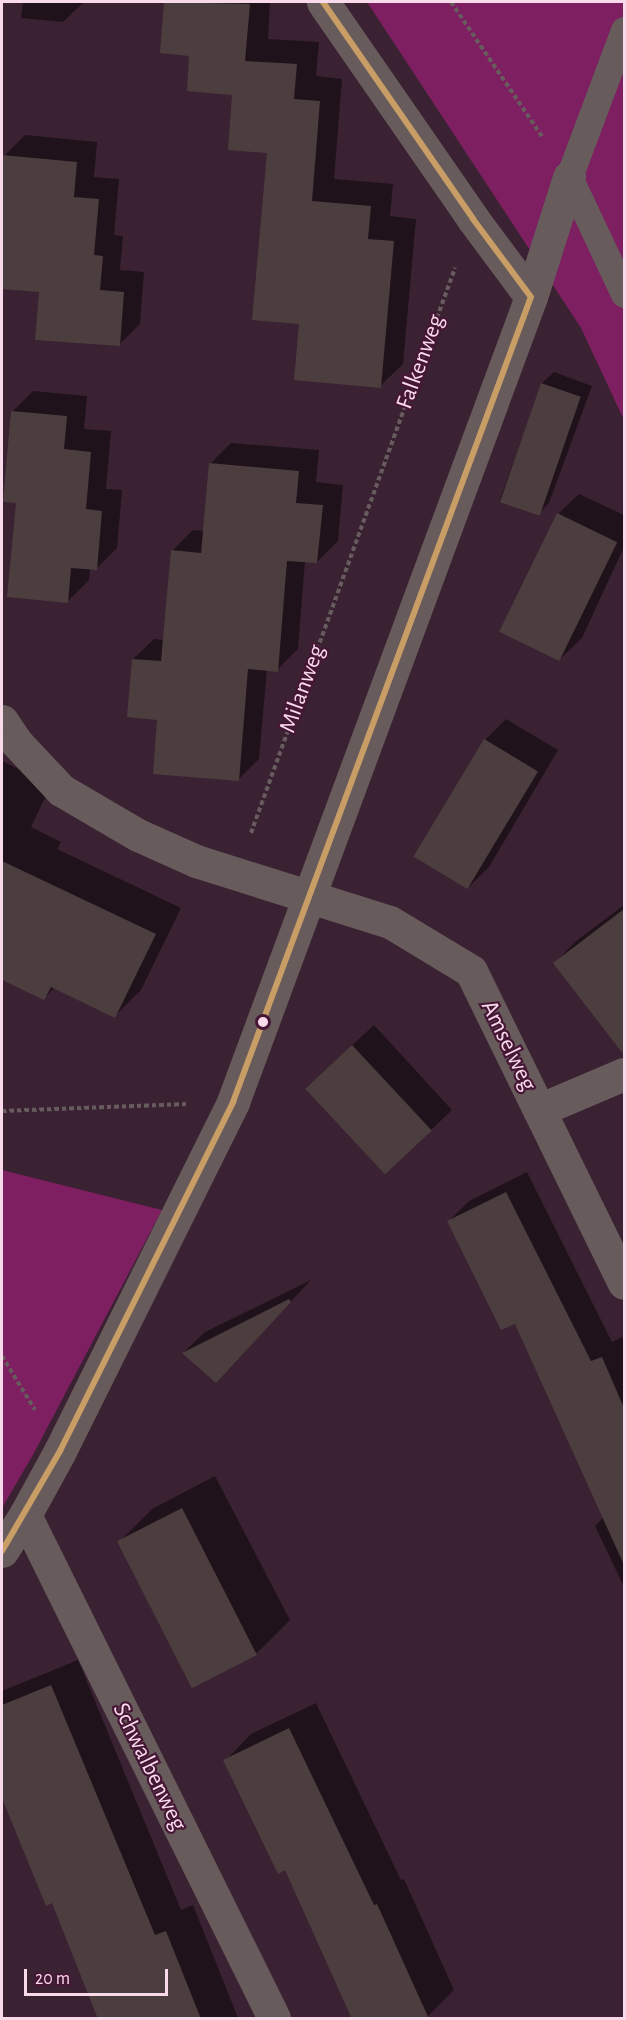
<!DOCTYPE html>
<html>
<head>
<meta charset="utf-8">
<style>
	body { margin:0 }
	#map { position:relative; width:626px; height:2020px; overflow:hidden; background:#3a2232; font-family:"Alegreya Sans",sans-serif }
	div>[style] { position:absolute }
	.green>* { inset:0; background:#7d1f60 }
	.shadow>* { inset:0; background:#0007 }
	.building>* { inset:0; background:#4c3e3e; transform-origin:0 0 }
	.path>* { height:4px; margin-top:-2px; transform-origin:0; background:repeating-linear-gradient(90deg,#685b5e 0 4.5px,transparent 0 7.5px) }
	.service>* { height:27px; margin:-13.5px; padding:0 13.5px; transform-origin:13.5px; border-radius:13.5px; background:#675b5b }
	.minor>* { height:33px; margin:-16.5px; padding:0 16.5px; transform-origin:16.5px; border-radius:16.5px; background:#675b5b }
	.bus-1>* { height:6px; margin:-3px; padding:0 3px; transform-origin:3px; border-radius:3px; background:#c99d66 }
	.dots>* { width:16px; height:16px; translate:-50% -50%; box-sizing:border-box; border:3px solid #451735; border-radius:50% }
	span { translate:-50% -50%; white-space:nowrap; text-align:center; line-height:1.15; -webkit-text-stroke:4.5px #451735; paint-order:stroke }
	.street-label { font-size:24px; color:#f9daeb }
	.frame { position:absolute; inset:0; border:3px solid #f9daeb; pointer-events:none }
	.scale { position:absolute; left:24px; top:1969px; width:144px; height:27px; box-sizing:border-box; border:3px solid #f9daeb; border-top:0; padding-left:8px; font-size:18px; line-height:21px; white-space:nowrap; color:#f9daeb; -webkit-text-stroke:4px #451735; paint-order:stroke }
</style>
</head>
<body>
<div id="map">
	<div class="green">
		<i style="clip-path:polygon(367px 2px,624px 2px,624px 420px,581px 328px)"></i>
		<i style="clip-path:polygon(2px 1170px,162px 1210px,34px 1453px,2px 1508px)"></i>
	</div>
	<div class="shadow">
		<i style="clip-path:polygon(23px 2px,84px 2px,63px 22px,21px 18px)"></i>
		<i style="clip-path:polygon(166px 2px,270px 2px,268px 39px,319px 42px,316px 76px,342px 79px,334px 179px,393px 184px,390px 216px,416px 219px,403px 364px,380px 386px,301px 323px,268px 152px,234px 94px,191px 54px,162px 52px)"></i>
		<i style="clip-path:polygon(25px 135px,97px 142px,94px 177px,119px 179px,114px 235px,123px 236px,120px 270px,144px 272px,140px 324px,119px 345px,41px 291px,2px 287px,4px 156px)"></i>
		<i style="clip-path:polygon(554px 372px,592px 386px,549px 503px,538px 514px,500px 500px,542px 383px)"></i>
		<i style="clip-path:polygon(33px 391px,87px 396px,84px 429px,111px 431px,106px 489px,122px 490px,117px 548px,96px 569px,90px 568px,89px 580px,68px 601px,17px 502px,12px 412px)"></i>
		<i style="clip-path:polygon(231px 443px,319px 450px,316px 482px,343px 485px,338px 541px,317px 562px,305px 561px,298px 649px,277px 670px,267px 669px,259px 759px,238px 780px,159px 718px,133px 659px,154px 639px,165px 640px,173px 550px,193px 530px,204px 531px,210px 464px)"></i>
		<i style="clip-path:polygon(579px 494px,624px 515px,624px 547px,582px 638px,561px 658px,558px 514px)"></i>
		<i style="clip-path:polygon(506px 719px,558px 750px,489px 867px,469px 887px,485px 740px)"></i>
		<i style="clip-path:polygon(2px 761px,51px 785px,31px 827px,61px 842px,57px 849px,181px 908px,141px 990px,115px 1016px,55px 987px,44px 998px,2px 978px)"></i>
		<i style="clip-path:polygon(624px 905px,624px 1017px,607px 1030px,555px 963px,575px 942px)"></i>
		<i style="clip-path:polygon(374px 1025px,452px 1110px,431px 1130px,306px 1088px)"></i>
		<i style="clip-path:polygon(527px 1172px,612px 1342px,622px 1337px,624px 1342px,624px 1587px,595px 1526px,604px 1517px,516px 1321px,449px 1221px,469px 1201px)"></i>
		<i style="clip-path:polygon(311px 1280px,216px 1381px,184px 1352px,205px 1332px)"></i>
		<i style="clip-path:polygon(215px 1476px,290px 1620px,257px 1653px,119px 1542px,152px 1509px)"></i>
		<i style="clip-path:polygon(78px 1660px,181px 1910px,193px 1905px,238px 2018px,100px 2018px,53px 1901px,47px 1904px,2px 1794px,2px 1691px)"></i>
		<i style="clip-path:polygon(316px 1703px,401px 1880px,404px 1879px,454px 1990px,427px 2017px,286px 1868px,225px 1761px,251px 1734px)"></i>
	</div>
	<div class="building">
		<i style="clip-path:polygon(164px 2px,250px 4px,245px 61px,297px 64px,294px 99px,320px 101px,312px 201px,371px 206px,368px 239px,394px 241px,381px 388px,294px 380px,299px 324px,252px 320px,267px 153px,228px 150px,232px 95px,187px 91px,189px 56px,160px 53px)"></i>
		<i style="clip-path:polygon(2px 155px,77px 162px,74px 197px,99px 199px,94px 255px,103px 256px,100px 290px,124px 292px,120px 346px,35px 340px,39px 292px,2px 289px)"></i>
		<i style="left:541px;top:383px;width:42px;height:126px;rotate:19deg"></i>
		<i style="clip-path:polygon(11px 411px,67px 416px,64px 449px,91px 452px,86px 509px,102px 511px,97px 570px,71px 568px,68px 603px,7px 597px,16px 503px,3px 502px)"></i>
		<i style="clip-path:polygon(209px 463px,299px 471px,296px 503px,323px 505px,317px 563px,287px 561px,278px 672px,248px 669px,239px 781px,153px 774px,157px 720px,127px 717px,132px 659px,161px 661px,171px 550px,201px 553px)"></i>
		<i style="left:557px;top:513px;width:67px;height:132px;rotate:26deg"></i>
		<i style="left:484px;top:739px;width:63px;height:137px;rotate:31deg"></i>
		<i style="clip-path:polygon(2px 861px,156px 934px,115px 1018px,51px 987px,44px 1000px,2px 980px)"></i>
		<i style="clip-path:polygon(624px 909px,624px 1055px,553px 963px)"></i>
		<i style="left:352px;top:1045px;width:117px;height:64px;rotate:47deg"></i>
		<i style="clip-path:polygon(506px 1192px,591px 1361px,602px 1357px,624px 1408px,624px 1565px,515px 1324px,501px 1330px,447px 1221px)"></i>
		<i style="clip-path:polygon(289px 1299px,291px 1302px,216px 1383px,182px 1353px)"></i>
		<i style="left:182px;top:1508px;width:165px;height:73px;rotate:63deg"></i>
		<i style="clip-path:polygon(51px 1685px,155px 1935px,166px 1931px,201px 2019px,98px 2019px,52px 1903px,46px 1906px,2px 1798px,2px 1705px)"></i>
		<i style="clip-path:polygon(289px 1728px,374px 1905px,377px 1904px,429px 2019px,352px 2019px,285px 1870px,278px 1874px,223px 1760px)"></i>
	</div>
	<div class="path">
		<i style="left:451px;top:2px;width:164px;rotate:55.9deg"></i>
		<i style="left:251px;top:833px;width:601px;rotate:-70.15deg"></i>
		<i style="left:2px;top:1111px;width:185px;rotate:-2.2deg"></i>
		<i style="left:2px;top:1356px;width:63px;rotate:58.6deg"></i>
	</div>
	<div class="service">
		<i style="left:624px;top:30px;width:157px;rotate:110.5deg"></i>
		<i style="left:569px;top:177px;width:129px;rotate:64.8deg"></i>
	</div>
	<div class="minor">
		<i style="left:323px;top:2px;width:264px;rotate:55.3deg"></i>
		<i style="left:473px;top:219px;width:97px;rotate:53.4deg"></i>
		<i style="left:2px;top:721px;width:25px;rotate:56deg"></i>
		<i style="left:16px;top:742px;width:66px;rotate:46.8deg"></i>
		<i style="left:61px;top:790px;width:89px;rotate:30.3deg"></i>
		<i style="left:138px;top:835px;width:64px;rotate:24.1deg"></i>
		<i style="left:196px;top:861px;width:203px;rotate:17.5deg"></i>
		<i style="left:390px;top:922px;width:95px;rotate:31.2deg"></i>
		<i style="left:471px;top:971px;width:347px;rotate:63.9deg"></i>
		<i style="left:539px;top:1110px;width:92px;rotate:-23deg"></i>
		<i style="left:25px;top:1515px;width:561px;rotate:63.66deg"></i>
		<i style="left:2px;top:1551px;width:43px;rotate:-57.4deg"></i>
		<i style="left:25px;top:1515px;width:73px;rotate:-61.3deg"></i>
		<i style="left:60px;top:1451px;width:390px;rotate:-63.6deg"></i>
		<i style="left:233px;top:1102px;width:858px;rotate:-69.69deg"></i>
		<i style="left:531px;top:297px;width:126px;rotate:-72.4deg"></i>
	</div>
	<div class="bus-1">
		<i style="left:323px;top:2px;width:264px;rotate:55.3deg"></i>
		<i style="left:473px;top:219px;width:97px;rotate:53.4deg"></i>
		<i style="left:2px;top:1551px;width:116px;rotate:-59.9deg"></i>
		<i style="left:60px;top:1451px;width:390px;rotate:-63.6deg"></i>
		<i style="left:233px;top:1102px;width:858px;rotate:-69.69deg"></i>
	</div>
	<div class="dots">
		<i style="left:263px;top:1022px;background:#f9daeb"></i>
	</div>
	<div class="street-label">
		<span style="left:421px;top:362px;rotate:-70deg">Falkenweg</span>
		<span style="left:303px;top:689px;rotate:-70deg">Milanweg</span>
		<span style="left:508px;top:1046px;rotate:64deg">Amselweg</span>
		<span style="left:149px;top:1767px;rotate:64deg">Schwalbenweg</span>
	</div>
	<div class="frame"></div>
	<div class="scale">20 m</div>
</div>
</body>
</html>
